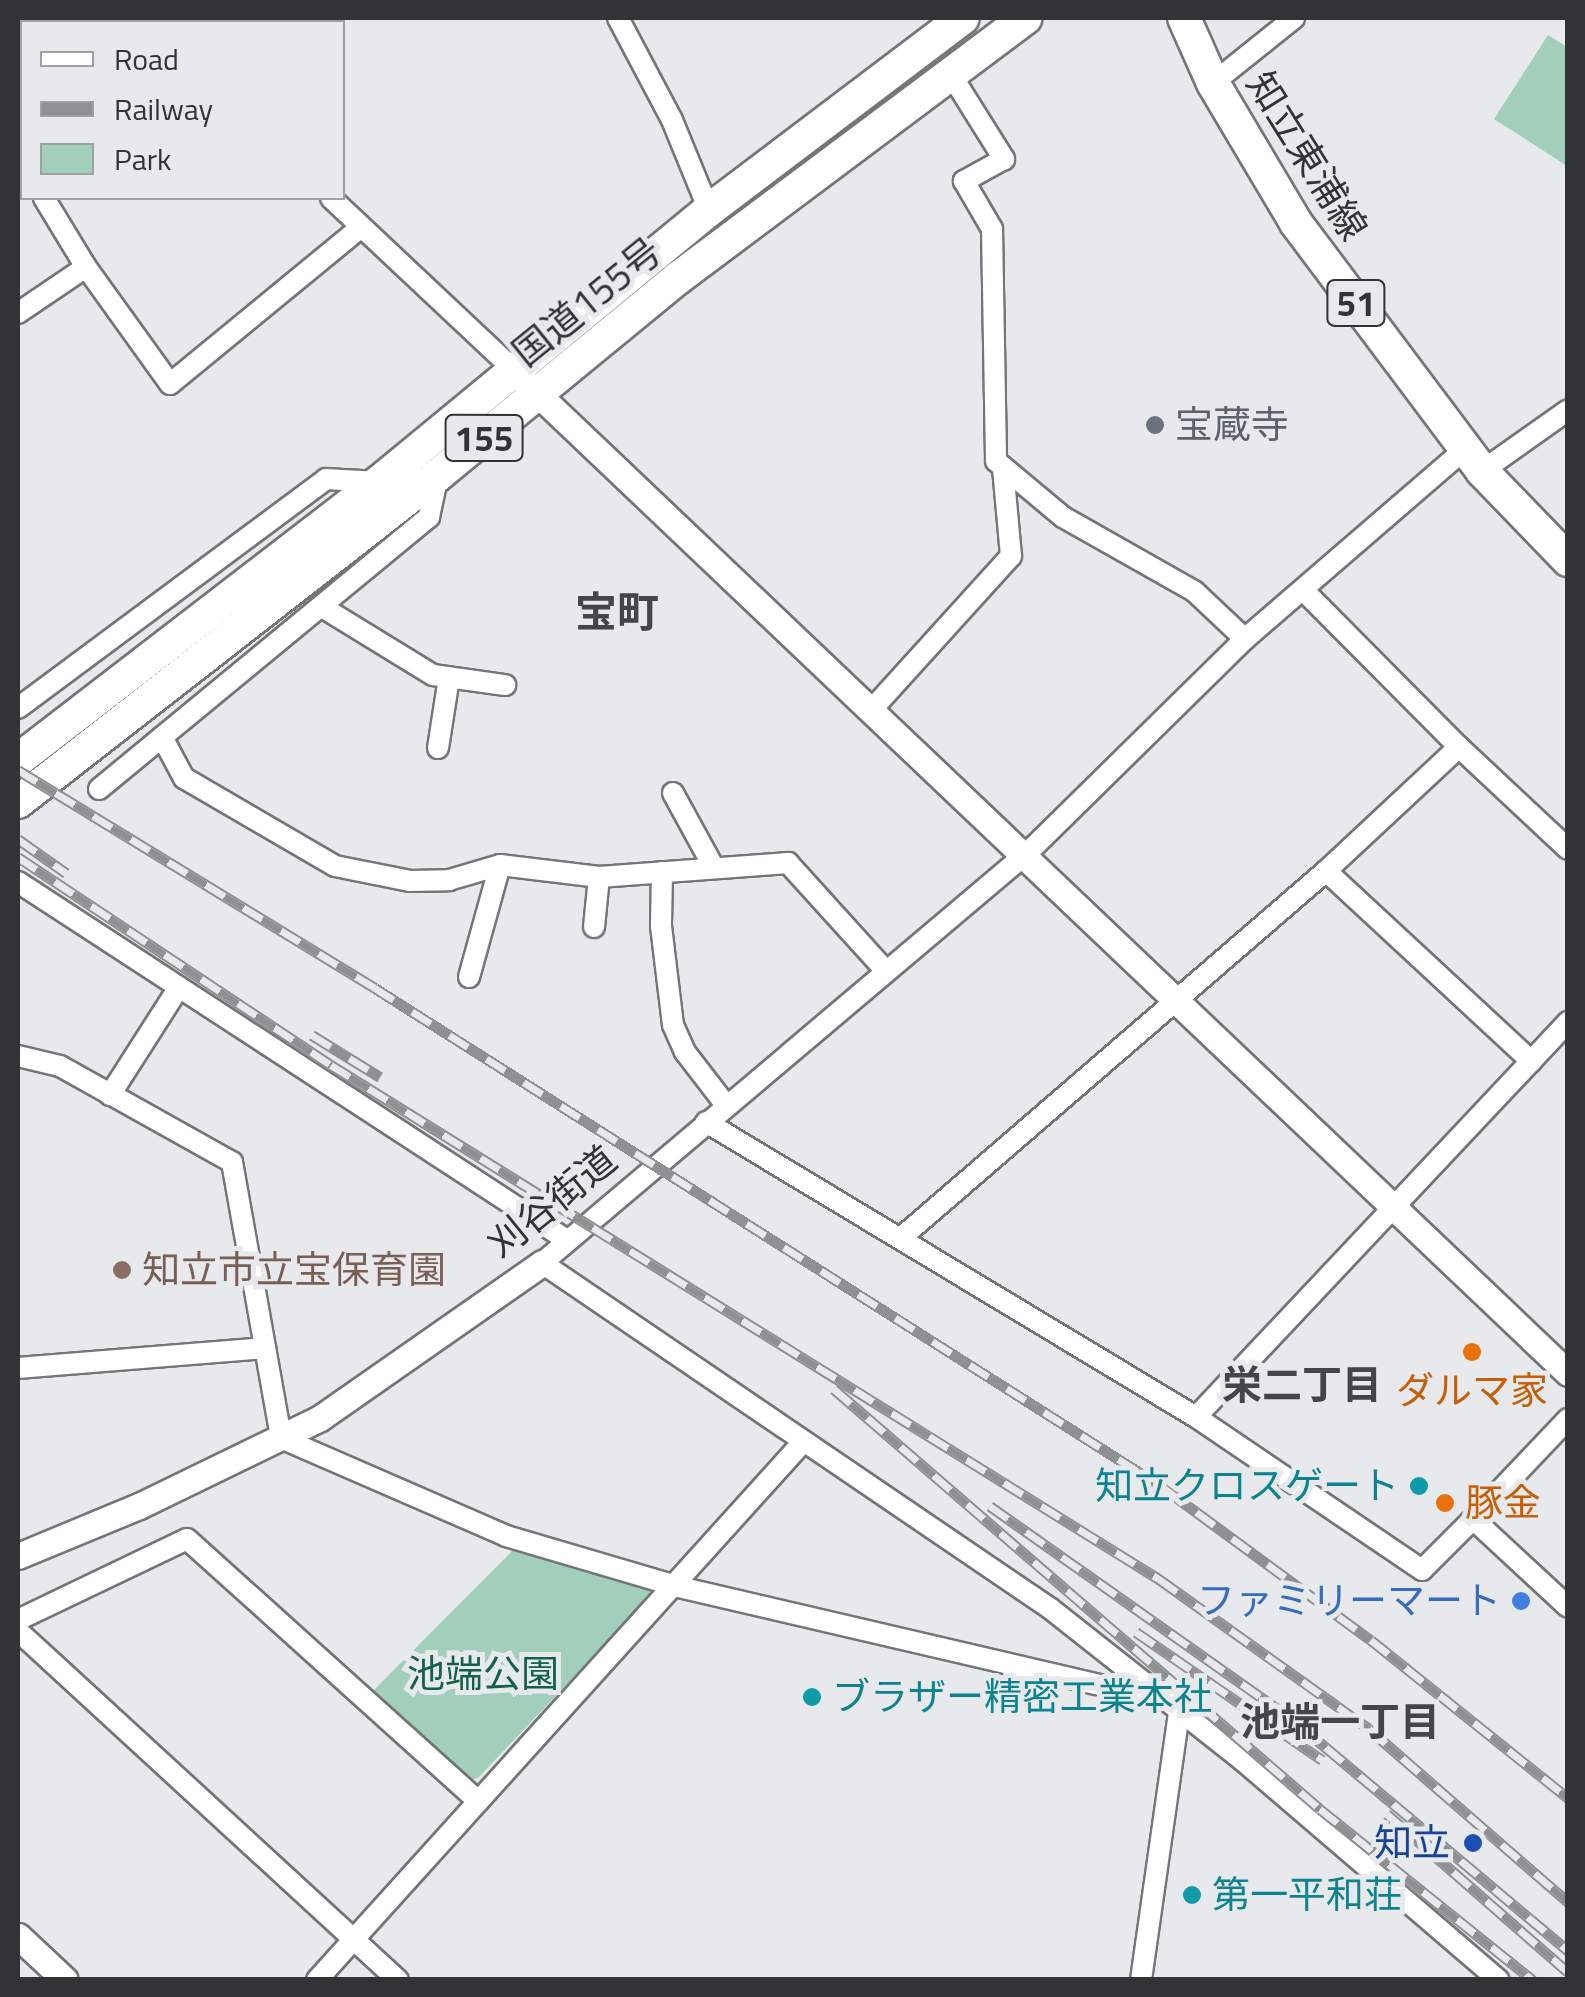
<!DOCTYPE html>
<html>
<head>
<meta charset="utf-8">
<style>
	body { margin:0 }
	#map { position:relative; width:1585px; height:1997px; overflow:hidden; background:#e7e9ec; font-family:"Titillium Web","Noto Sans JP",sans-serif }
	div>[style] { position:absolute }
	.green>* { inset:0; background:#a2cfba }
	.roads { filter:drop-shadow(2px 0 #737577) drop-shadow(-2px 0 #737577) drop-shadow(0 2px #737577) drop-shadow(0 -2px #737577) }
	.minor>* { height:20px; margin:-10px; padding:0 10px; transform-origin:10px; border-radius:10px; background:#fff }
	.tertiary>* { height:25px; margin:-12.5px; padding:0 12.5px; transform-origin:12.5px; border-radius:12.5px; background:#fff }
	.primary>* { height:32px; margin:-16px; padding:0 16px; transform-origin:16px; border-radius:16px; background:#fff }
	.trunk>* { height:32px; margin:-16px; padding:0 16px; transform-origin:16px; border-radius:16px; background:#fff }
	.rail>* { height:11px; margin-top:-5.5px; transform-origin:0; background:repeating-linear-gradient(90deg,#e7e9ec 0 22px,#8e9092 0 44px); box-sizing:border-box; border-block:2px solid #8e9092 }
	.dots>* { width:28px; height:28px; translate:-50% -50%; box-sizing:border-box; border:5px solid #e7e9ec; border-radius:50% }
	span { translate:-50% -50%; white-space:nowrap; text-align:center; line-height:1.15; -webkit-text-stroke:10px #e7e9ec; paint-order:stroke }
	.shield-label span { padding:2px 8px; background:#e7e9ec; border:2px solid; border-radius:8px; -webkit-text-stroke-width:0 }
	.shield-label { font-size:35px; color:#323334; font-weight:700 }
	.street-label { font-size:38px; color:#323334 }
	.worship-label { font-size:38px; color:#5b616d }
	.left { translate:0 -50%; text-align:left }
	.education-label { font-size:38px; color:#785e54 }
	.food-label { font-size:38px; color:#c56008 }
	.culture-label { font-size:38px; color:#0d838f }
	.right { translate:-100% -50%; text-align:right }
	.shop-label { font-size:38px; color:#366cbe }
	.park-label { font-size:38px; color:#116347 }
	.transit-label { font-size:38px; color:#164399 }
	.neighbourhood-label { font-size:40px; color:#434547; font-weight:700 }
	.quarter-label { font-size:42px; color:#434547; font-weight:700 }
	.frame { position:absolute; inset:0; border:20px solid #323334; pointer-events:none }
	.legend { position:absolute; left:20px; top:20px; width:325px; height:180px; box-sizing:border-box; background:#e7e9ec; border:2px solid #9fa0a2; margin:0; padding:12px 18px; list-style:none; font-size:30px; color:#323334 }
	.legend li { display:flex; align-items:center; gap:20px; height:50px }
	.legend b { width:50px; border:2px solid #9fa0a2 }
</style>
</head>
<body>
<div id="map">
	<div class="green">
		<i style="clip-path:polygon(1548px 35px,1567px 47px,1567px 166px,1494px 119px)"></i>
		<i style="clip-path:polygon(514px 1549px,654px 1592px,478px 1778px,468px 1780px,372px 1692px)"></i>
	</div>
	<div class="roads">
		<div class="minor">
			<i style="left:145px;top:18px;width:7px;rotate:34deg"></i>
			<i style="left:618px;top:18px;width:115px;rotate:62.1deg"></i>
			<i style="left:672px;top:120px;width:97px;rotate:67.7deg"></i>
			<i style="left:950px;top:73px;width:102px;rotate:57.9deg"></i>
			<i style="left:1004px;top:159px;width:46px;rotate:151.2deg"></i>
			<i style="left:964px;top:181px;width:56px;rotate:59.7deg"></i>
			<i style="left:992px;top:229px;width:232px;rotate:89deg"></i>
			<i style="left:996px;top:461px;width:87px;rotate:39.9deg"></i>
			<i style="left:1063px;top:517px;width:150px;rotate:29.5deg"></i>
			<i style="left:1194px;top:591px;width:70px;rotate:43.3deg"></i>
			<i style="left:1213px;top:83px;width:104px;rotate:-38.7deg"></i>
			<i style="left:18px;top:154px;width:9px;rotate:63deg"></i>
			<i style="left:44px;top:198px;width:81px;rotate:58.7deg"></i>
			<i style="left:331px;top:198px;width:251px;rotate:43.2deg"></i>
			<i style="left:18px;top:313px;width:82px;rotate:-34.1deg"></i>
			<i style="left:86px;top:267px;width:144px;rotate:54.3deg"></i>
			<i style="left:170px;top:384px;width:247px;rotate:-39.4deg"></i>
			<i style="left:1465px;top:449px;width:291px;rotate:139.2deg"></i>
			<i style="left:1245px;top:639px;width:305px;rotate:135.5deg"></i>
			<i style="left:1027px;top:853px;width:635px;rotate:139.79deg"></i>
			<i style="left:542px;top:1263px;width:615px;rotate:34.21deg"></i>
			<i style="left:1051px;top:1609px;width:243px;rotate:38.3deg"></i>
			<i style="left:1242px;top:1760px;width:338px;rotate:40.6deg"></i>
			<i style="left:1482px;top:471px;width:105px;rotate:-35.3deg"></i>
			<i style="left:322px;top:607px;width:130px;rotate:31.5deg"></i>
			<i style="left:433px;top:675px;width:73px;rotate:7.9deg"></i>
			<i style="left:874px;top:707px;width:204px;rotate:-47.8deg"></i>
			<i style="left:1011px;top:556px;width:88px;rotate:-95.2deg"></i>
			<i style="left:18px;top:708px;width:384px;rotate:-36.6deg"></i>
			<i style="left:326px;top:479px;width:53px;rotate:3.2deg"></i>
			<i style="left:162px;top:737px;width:47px;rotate:61.8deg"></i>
			<i style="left:184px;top:778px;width:175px;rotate:30.2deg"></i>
			<i style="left:335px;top:866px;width:76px;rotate:11.3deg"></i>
			<i style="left:410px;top:881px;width:39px;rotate:-1deg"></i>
			<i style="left:449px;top:880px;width:53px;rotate:-16.4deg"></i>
			<i style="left:500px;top:865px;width:100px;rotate:6.9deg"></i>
			<i style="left:599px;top:877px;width:190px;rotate:-4.2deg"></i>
			<i style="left:788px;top:863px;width:143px;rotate:47.8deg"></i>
			<i style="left:1459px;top:747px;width:149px;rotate:43.1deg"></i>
			<i style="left:438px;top:748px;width:71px;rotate:-81.1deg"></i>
			<i style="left:99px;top:789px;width:428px;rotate:-39.5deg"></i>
			<i style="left:429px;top:517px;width:43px;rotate:-77.9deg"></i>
			<i style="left:673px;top:793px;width:85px;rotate:61.3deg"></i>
			<i style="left:1326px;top:871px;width:280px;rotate:42.8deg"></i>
			<i style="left:662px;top:872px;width:54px;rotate:91.1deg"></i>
			<i style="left:661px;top:926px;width:100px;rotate:83.1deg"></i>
			<i style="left:673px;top:1025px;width:30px;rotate:66deg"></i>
			<i style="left:685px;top:1052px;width:67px;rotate:52.3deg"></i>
			<i style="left:18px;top:882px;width:655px;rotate:33.11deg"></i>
			<i style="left:594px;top:927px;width:50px;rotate:-84.3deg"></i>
			<i style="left:469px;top:977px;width:116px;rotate:-74.5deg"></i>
			<i style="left:18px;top:1056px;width:43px;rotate:13.4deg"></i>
			<i style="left:60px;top:1066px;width:197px;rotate:29.2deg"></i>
			<i style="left:232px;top:1162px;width:280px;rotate:79.9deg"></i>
			<i style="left:281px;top:1438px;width:245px;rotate:23.5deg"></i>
			<i style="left:506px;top:1536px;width:180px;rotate:16.4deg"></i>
			<i style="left:679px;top:1587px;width:487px;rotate:13.1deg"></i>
			<i style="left:110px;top:1095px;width:128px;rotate:-57.4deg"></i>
			<i style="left:706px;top:1122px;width:572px;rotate:31.05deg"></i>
			<i style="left:1196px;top:1417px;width:273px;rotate:34.1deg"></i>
			<i style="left:1422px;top:1570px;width:72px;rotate:-45deg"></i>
			<i style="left:1473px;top:1519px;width:129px;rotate:42.8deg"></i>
			<i style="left:902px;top:1237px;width:560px;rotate:-40.8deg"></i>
			<i style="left:1326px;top:871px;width:182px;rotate:-43deg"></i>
			<i style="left:1459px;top:747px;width:220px;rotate:-134.8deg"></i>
			<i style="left:18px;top:1368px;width:248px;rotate:-4.6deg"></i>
			<i style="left:1196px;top:1417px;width:543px;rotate:-46.72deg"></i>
			<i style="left:1473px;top:1519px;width:138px;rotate:-46.5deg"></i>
			<i style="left:18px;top:1620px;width:187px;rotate:-25.6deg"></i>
			<i style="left:187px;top:1539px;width:392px;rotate:42deg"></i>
			<i style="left:18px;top:1631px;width:516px;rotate:42.57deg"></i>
			<i style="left:317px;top:1980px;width:725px;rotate:-47.91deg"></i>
			<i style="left:1141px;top:1980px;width:269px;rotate:-81.9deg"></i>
		</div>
		<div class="tertiary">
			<i style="left:524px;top:381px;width:1440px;rotate:43.54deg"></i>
			<i style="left:18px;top:1556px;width:131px;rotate:-22.5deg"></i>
			<i style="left:139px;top:1506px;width:201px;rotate:-25.9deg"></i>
			<i style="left:320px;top:1418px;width:271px;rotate:-34.9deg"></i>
			<i style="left:18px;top:1936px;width:64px;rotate:43.1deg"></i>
		</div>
		<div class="primary">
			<i style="left:1184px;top:18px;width:71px;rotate:66deg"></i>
			<i style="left:1213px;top:83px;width:163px;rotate:59.3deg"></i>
			<i style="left:1296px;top:223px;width:310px;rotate:53.1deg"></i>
			<i style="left:1482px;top:471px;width:124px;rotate:46deg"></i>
		</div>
		<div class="trunk">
			<i style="left:18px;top:760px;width:456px;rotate:-37.6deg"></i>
			<i style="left:379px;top:482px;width:428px;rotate:-39.5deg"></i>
			<i style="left:709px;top:210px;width:318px;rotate:-37.1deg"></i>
			<i style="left:18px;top:802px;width:532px;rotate:-37.9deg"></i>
			<i style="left:438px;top:475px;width:310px;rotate:-39.4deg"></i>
			<i style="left:678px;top:278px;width:434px;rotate:-36.8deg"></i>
		</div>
	</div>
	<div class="rail">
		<i style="left:18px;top:770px;width:418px;rotate:31.4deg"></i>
		<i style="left:375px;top:988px;width:930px;rotate:32.36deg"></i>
		<i style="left:1161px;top:1486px;width:260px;rotate:36.3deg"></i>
		<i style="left:1371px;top:1640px;width:253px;rotate:38.7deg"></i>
		<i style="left:18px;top:839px;width:59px;rotate:35.3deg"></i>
		<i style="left:18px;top:857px;width:376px;rotate:33.6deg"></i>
		<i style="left:331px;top:1065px;width:975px;rotate:31.83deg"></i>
		<i style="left:1159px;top:1579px;width:258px;rotate:35.5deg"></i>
		<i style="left:1369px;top:1729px;width:264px;rotate:41deg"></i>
		<i style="left:312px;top:1035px;width:80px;rotate:31.7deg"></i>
		<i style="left:834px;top:1389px;width:642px;rotate:40.83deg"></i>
		<i style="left:1320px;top:1809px;width:273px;rotate:38.8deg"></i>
		<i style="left:990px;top:1506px;width:370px;rotate:35.2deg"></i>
		<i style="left:1292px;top:1719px;width:361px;rotate:40deg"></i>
		<i style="left:1136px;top:1632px;width:226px;rotate:34.5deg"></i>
		<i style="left:1387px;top:1814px;width:240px;rotate:41.1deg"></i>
	</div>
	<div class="dots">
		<i style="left:1155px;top:425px;background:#6b7280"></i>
		<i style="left:122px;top:1270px;background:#8d6e63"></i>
		<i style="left:1472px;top:1352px;background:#e8710a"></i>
		<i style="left:1419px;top:1486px;background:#0f9aa8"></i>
		<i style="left:1445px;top:1503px;background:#e8710a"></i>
		<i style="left:1521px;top:1601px;background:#3f7fe0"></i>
		<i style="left:812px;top:1697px;background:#0f9aa8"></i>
		<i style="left:1473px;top:1843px;background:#1a4fb4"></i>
		<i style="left:1192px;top:1895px;background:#0f9aa8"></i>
	</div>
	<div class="shield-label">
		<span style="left:1356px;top:303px">51</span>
		<span style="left:484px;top:438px">155</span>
	</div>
	<div class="street-label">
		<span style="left:1307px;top:156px;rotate:58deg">知立東浦線</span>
		<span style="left:587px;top:302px;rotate:-39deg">国道155号</span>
		<span style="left:552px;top:1202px;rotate:-39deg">刈谷街道</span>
	</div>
	<div class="worship-label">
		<span class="left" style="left:1175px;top:425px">宝蔵寺</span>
	</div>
	<div class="education-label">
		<span class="left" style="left:142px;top:1270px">知立市立宝保育園</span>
	</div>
	<div class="food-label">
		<span style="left:1472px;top:1391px">ダルマ家</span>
		<span class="left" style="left:1465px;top:1503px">豚金</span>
	</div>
	<div class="culture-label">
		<span class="right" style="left:1399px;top:1486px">知立クロスゲート</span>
		<span class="left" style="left:832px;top:1697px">ブラザー精密工業本社</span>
		<span class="left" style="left:1212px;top:1895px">第一平和荘</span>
	</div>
	<div class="shop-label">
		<span class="right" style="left:1501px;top:1601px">ファミリーマート</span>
	</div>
	<div class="park-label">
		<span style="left:483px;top:1674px">池端公園</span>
	</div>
	<div class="transit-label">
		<span class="right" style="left:1450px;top:1843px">知立</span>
	</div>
	<div class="neighbourhood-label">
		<span style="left:1302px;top:1385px">栄二丁目</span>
		<span style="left:1340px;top:1722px">池端一丁目</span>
	</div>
	<div class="quarter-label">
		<span style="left:617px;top:611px">宝町</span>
	</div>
	<div class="frame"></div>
	<ul class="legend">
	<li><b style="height:12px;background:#fff"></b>Road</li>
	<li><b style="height:12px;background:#8e9092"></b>Railway</li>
	<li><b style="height:28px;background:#a2cfba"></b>Park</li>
	</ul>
</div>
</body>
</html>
